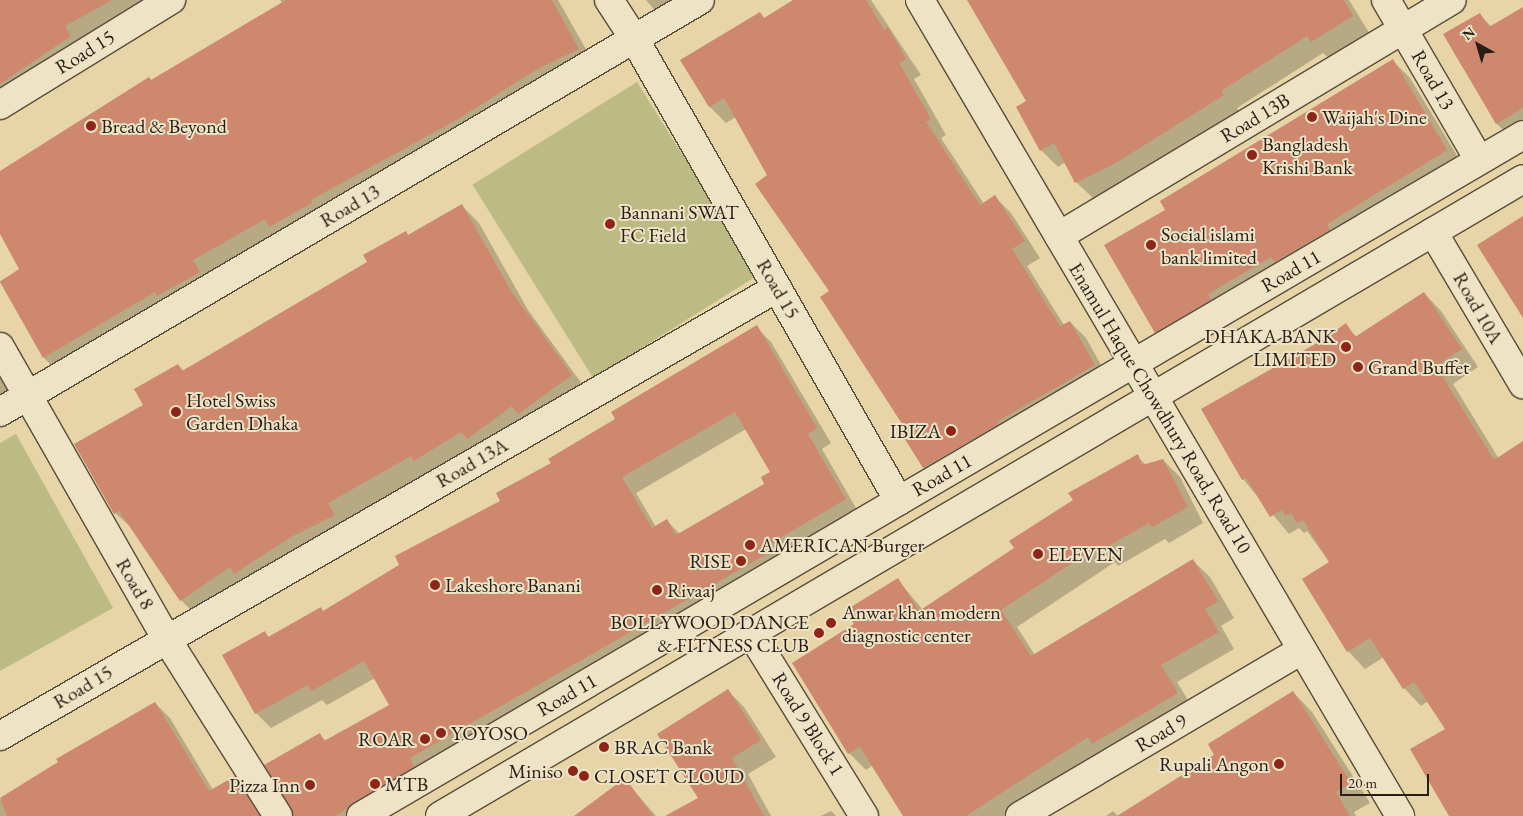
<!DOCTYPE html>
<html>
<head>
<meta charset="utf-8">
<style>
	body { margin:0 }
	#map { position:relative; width:1523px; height:816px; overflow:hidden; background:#e7d4a7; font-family:"EB Garamond",serif }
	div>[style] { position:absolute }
	.green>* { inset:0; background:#bcbb83; transform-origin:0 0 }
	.shadow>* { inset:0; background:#0003 }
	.building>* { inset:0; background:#cd886e }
	.roads { filter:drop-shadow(1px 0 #584c3a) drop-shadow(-1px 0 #584c3a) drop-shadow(0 1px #584c3a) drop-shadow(0 -1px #584c3a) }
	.street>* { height:28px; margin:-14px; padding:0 14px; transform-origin:14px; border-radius:14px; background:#efe3c6 }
	.secondary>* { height:28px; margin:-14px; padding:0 14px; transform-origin:14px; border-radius:14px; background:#efe3c6 }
	.dots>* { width:14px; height:14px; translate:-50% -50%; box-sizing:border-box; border:2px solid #efe3c6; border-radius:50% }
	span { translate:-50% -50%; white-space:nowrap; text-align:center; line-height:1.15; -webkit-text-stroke:4px #efe3c6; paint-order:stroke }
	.street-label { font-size:20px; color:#281e16 }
	.poi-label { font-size:20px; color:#281e16 }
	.left { translate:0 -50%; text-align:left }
	.right { translate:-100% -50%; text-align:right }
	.north { position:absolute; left:1453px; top:20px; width:50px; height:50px; -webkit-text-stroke:4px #efe3c6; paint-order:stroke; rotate:321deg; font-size:14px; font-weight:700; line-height:20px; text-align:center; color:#281e16 }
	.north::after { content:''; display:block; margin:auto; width:18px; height:22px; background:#281e16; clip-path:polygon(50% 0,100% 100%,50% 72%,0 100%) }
	.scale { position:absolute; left:1340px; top:774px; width:89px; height:22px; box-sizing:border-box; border:2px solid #281e16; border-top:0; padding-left:6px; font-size:15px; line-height:18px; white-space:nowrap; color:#281e16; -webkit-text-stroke:4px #efe3c6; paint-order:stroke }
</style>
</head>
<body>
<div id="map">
	<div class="green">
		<i style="left:637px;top:82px;width:228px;height:194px;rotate:58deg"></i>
		<i style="clip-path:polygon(16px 434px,113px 608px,0 671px,0 443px)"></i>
	</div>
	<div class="shadow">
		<i style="clip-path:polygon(0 0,171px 0,0 112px)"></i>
		<i style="clip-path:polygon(280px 0,558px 0,595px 65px,60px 374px,44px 358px,0 281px,21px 269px,0 232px,0 173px,282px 3px)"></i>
		<i style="clip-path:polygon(646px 0,711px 0,666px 24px)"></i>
		<i style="clip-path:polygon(796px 0,871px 0,921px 75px,914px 79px,946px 135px,941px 138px,984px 204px,995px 197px,1011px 213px,1040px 258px,1027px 266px,1064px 325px,1070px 322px,1086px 338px,1110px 381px,940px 484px,924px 468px,903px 433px,907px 430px,736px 117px,726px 123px,710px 107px,682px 60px,760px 14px,765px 19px)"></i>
		<i style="clip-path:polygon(969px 0,1349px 0,1370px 34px,1329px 58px,1323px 53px,1237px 108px,1240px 112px,1094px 199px,1076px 182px,1066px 162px,1058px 167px,1041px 150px,1028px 102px)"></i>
		<i style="clip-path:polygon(1523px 9px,1523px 136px,1514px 141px,1497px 124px,1445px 34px,1479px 14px,1492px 27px)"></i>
		<i style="clip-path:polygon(1393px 61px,1410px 78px,1464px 167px,1173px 349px,1156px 332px,1166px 210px)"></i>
		<i style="clip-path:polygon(462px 206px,479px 223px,528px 310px,588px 392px,432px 477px,428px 473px,345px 520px,351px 532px,198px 617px,181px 600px,133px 529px,115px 513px,145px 406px,178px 365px,184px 371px,368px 263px,405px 232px,409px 236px)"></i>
		<i style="clip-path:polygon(1424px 293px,1441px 311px,1478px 367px,1453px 384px,1499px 459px,1523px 454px,1523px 816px,1450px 816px,1447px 729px,1428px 701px,1421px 706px,1404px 688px,1384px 657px,1365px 669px,1348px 651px,1330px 563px,1307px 531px,1304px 533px,1299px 528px,1289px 534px,1243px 479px,1325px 340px,1345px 325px,1357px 337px)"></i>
		<i style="clip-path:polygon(evenodd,756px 327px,771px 342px,831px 443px,822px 449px,860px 515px,374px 816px,293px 816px,293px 808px,320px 735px,326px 741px,390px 705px,375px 678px,327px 705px,322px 700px,271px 728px,256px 713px,224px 656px,265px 633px,270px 638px,324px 612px,502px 501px,553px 463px,756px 327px,746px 429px,771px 473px,766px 484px,680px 534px,667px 521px,656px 527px,636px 493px,746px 429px)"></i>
		<i style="clip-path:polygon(0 368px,17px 398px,0 407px)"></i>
		<i style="clip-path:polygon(1137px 456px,1146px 465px,1163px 460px,1180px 477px,1203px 523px,1169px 543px,1165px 539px,1118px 566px,1115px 562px,1017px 627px,1035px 655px,1193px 561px,1210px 577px,1234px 618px,1221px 626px,1234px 649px,1177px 682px,1194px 710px,1007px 816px,904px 816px,873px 765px,866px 770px,849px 753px,856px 625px,898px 580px,923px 610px,1016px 549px,1074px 501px)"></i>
		<i style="clip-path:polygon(728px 691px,744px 707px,776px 757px,748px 774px,771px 816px,668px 816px,700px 798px)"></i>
		<i style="clip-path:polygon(1293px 692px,1312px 712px,1370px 803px,1354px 812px,1356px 816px,1119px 816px,1216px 755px)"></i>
		<i style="clip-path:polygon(155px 703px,170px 718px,213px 790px,234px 778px,249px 793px,264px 816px,0 816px,0 800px)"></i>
		<i style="clip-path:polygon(625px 780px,656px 816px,576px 816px)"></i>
		<i style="clip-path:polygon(831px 811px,836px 816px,821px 816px)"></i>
		<i style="clip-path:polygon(1113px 811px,1118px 816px,1106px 816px)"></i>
	</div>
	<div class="building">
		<i style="clip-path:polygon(0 0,112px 0,65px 26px,71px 36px,0 84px)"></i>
		<i style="clip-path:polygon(286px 0,552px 0,579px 49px,536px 70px,458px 119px,311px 200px,312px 203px,269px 227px,265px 219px,193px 260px,200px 272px,157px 296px,155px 292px,43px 358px,0 282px,19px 269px,0 234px,0 171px,149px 77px,151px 80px)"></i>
		<i style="clip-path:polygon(793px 0,866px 0,884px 30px,888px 27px,906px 59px,899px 63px,931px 119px,926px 122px,980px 205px,995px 195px,1025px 241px,1012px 249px,1060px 326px,1070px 321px,1095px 365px,998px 421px,999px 424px,923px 468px,901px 433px,906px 430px,820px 297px,829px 291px,755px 184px,767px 175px,724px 98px,709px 107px,680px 60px,760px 12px,764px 18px)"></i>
		<i style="clip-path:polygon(967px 0,1344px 0,1353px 16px,1311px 42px,1307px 36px,1221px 91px,1224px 95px,1114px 164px,1075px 183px,1054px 143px,1040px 151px,1016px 107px,1026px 101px)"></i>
		<i style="clip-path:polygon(1523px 7px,1523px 108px,1496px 124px,1443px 34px,1480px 13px,1489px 27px)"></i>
		<i style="clip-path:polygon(1393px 59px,1447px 150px,1327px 224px,1330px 230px,1275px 262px,1271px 257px,1208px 294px,1211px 300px,1155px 333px,1104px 245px,1165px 210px,1160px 201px)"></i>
		<i style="clip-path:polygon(462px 204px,511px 291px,572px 375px,518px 414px,512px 406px,467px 439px,461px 432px,414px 461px,411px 456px,328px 503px,335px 515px,291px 537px,234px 574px,230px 567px,180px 601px,119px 511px,114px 514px,74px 444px,143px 405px,134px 389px,178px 364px,182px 371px,367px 262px,363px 255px,406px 231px,408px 235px)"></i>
		<i style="clip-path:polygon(1523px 216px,1523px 318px,1477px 245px)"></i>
		<i style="clip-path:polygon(1424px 292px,1462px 349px,1436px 366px,1494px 460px,1523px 441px,1523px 816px,1449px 816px,1410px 749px,1445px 729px,1414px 682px,1403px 689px,1370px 638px,1347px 652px,1302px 579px,1329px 562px,1303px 520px,1297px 523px,1291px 513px,1285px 516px,1282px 510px,1270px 517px,1246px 478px,1242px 480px,1201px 409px,1324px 339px,1346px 323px,1355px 337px)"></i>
		<i style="clip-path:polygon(evenodd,757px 325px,817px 428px,808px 434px,846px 499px,770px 544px,774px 550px,410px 758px,414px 767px,335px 816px,294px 816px,264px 765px,320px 733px,324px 741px,389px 705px,364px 661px,312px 691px,308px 685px,255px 714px,222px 655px,265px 631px,268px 637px,321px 607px,323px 611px,399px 565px,395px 556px,500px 501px,496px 493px,551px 463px,548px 459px,615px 419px,611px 412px,757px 325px,735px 412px,770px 472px,761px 477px,764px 484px,676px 535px,667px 519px,652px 528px,622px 477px,735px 412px)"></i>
		<i style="clip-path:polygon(1138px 454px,1142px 465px,1163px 459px,1188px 507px,1152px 527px,1149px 523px,1101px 550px,1098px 546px,1001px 610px,1031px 656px,1193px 559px,1218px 601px,1205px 609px,1219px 632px,1161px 665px,1178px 693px,1092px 744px,1088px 737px,966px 816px,903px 816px,860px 747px,848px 754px,792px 663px,854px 624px,846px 610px,898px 578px,919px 611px,1014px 548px,1009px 541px,1073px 500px,1068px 493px)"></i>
		<i style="clip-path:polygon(728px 689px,761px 740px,732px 758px,764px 816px,665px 816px,698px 798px,657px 734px)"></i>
		<i style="clip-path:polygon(1293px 691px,1351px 783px,1336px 792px,1350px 816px,1117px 816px,1214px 755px,1208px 744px)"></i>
		<i style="clip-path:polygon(155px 702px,209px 791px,235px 776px,260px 816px,7px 816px,0 798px,58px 762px,56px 759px)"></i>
		<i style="clip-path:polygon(625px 778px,653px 816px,574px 816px)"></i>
	</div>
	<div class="roads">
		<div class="street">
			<i style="left:609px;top:0;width:48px;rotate:57deg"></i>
			<i style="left:635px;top:40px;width:531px;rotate:60.2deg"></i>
			<i style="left:1386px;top:0;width:185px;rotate:59.8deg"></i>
			<i style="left:0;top:105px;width:201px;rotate:-31.6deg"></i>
			<i style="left:1433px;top:232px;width:177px;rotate:59.4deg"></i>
			<i style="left:1059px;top:236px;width:458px;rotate:-31deg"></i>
			<i style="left:0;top:347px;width:335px;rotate:60.3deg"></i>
			<i style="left:166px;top:638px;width:210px;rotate:57.8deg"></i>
			<i style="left:0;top:412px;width:812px;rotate:-30.48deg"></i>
			<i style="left:751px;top:633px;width:215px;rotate:58.3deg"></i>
			<i style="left:0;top:736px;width:897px;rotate:-29.97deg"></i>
			<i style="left:1020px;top:816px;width:327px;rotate:-30.5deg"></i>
		</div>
		<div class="secondary">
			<i style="left:920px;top:0;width:947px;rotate:59.53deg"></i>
			<i style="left:361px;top:816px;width:1347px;rotate:-30.37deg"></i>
			<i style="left:440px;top:816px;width:1256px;rotate:-30.46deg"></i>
		</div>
	</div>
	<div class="dots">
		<i style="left:1312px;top:117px;background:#8f2418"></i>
		<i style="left:91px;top:126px;background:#8f2418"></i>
		<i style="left:1252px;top:155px;background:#8f2418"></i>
		<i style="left:610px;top:224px;background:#8f2418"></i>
		<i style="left:1151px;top:245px;background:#8f2418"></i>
		<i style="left:1346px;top:347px;background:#8f2418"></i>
		<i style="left:1358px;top:367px;background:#8f2418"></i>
		<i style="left:176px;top:412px;background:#8f2418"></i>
		<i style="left:951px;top:431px;background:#8f2418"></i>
		<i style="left:750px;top:545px;background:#8f2418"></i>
		<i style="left:1038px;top:554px;background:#8f2418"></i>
		<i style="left:741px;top:561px;background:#8f2418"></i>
		<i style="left:435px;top:585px;background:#8f2418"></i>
		<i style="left:657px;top:590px;background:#8f2418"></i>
		<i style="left:831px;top:623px;background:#8f2418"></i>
		<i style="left:819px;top:633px;background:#8f2418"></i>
		<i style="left:441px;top:733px;background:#8f2418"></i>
		<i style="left:425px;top:739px;background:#8f2418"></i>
		<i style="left:604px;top:747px;background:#8f2418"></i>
		<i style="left:1279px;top:764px;background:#8f2418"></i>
		<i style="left:573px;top:771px;background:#8f2418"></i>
		<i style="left:584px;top:776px;background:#8f2418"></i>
		<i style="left:375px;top:784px;background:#8f2418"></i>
		<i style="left:310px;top:785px;background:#8f2418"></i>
	</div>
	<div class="street-label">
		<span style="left:85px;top:52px;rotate:-32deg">Road 15</span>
		<span style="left:1433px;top:80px;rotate:60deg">Road 13</span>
		<span style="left:1255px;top:118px;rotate:-31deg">Road 13B</span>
		<span style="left:350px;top:206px;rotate:-30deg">Road 13</span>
		<span style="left:1291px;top:271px;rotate:-30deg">Road 11</span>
		<span style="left:778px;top:289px;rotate:60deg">Road 15</span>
		<span style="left:1478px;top:308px;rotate:60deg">Road 10A</span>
		<span style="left:1160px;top:408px;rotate:59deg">Enamul Haque Chowdhury Road, Road 10</span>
		<span style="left:472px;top:463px;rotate:-30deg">Road 13A</span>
		<span style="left:942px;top:475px;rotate:-30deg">Road 11</span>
		<span style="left:135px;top:584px;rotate:60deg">Road 8</span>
		<span style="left:83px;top:687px;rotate:-31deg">Road 15</span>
		<span style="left:567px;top:695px;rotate:-30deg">Road 11</span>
		<span style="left:808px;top:724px;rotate:58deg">Road 9 Block 1</span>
		<span style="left:1161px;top:733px;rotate:-31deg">Road 9</span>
	</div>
	<div class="poi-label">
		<span class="left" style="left:1322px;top:117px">Waijah's Dine</span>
		<span class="left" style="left:101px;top:126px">Bread &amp; Beyond</span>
		<span class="left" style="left:1262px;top:156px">Bangladesh<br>Krishi Bank</span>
		<span class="left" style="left:620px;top:224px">Bannani SWAT<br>FC Field</span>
		<span class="left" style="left:1161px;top:246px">Social islami<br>bank limited</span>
		<span class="right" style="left:1336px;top:348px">DHAKA BANK<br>LIMITED</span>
		<span class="left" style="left:1368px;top:367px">Grand Buffet</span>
		<span class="left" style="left:186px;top:412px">Hotel Swiss<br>Garden Dhaka</span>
		<span class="right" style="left:941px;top:431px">IBIZA</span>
		<span class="left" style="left:760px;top:545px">AMERICAN Burger</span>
		<span class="left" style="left:1048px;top:554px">ELEVEN</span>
		<span class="right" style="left:731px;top:561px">RISE</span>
		<span class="left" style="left:445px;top:585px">Lakeshore Banani</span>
		<span class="left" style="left:667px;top:590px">Rivaaj</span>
		<span class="left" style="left:842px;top:624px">Anwar khan modern<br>diagnostic center</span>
		<span class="right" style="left:809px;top:634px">BOLLYWOOD DANCE<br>&amp; FITNESS CLUB</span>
		<span class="left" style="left:451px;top:733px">YOYOSO</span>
		<span class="right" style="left:415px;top:739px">ROAR</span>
		<span class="left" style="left:614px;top:747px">BRAC Bank</span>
		<span class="right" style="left:1269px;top:764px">Rupali Angon</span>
		<span class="right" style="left:563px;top:771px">Miniso</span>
		<span class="left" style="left:594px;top:776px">CLOSET CLOUD</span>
		<span class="left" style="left:385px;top:784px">MTB</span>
		<span class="right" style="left:300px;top:785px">Pizza Inn</span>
	</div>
	<div class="north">N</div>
	<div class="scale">20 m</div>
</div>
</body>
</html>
